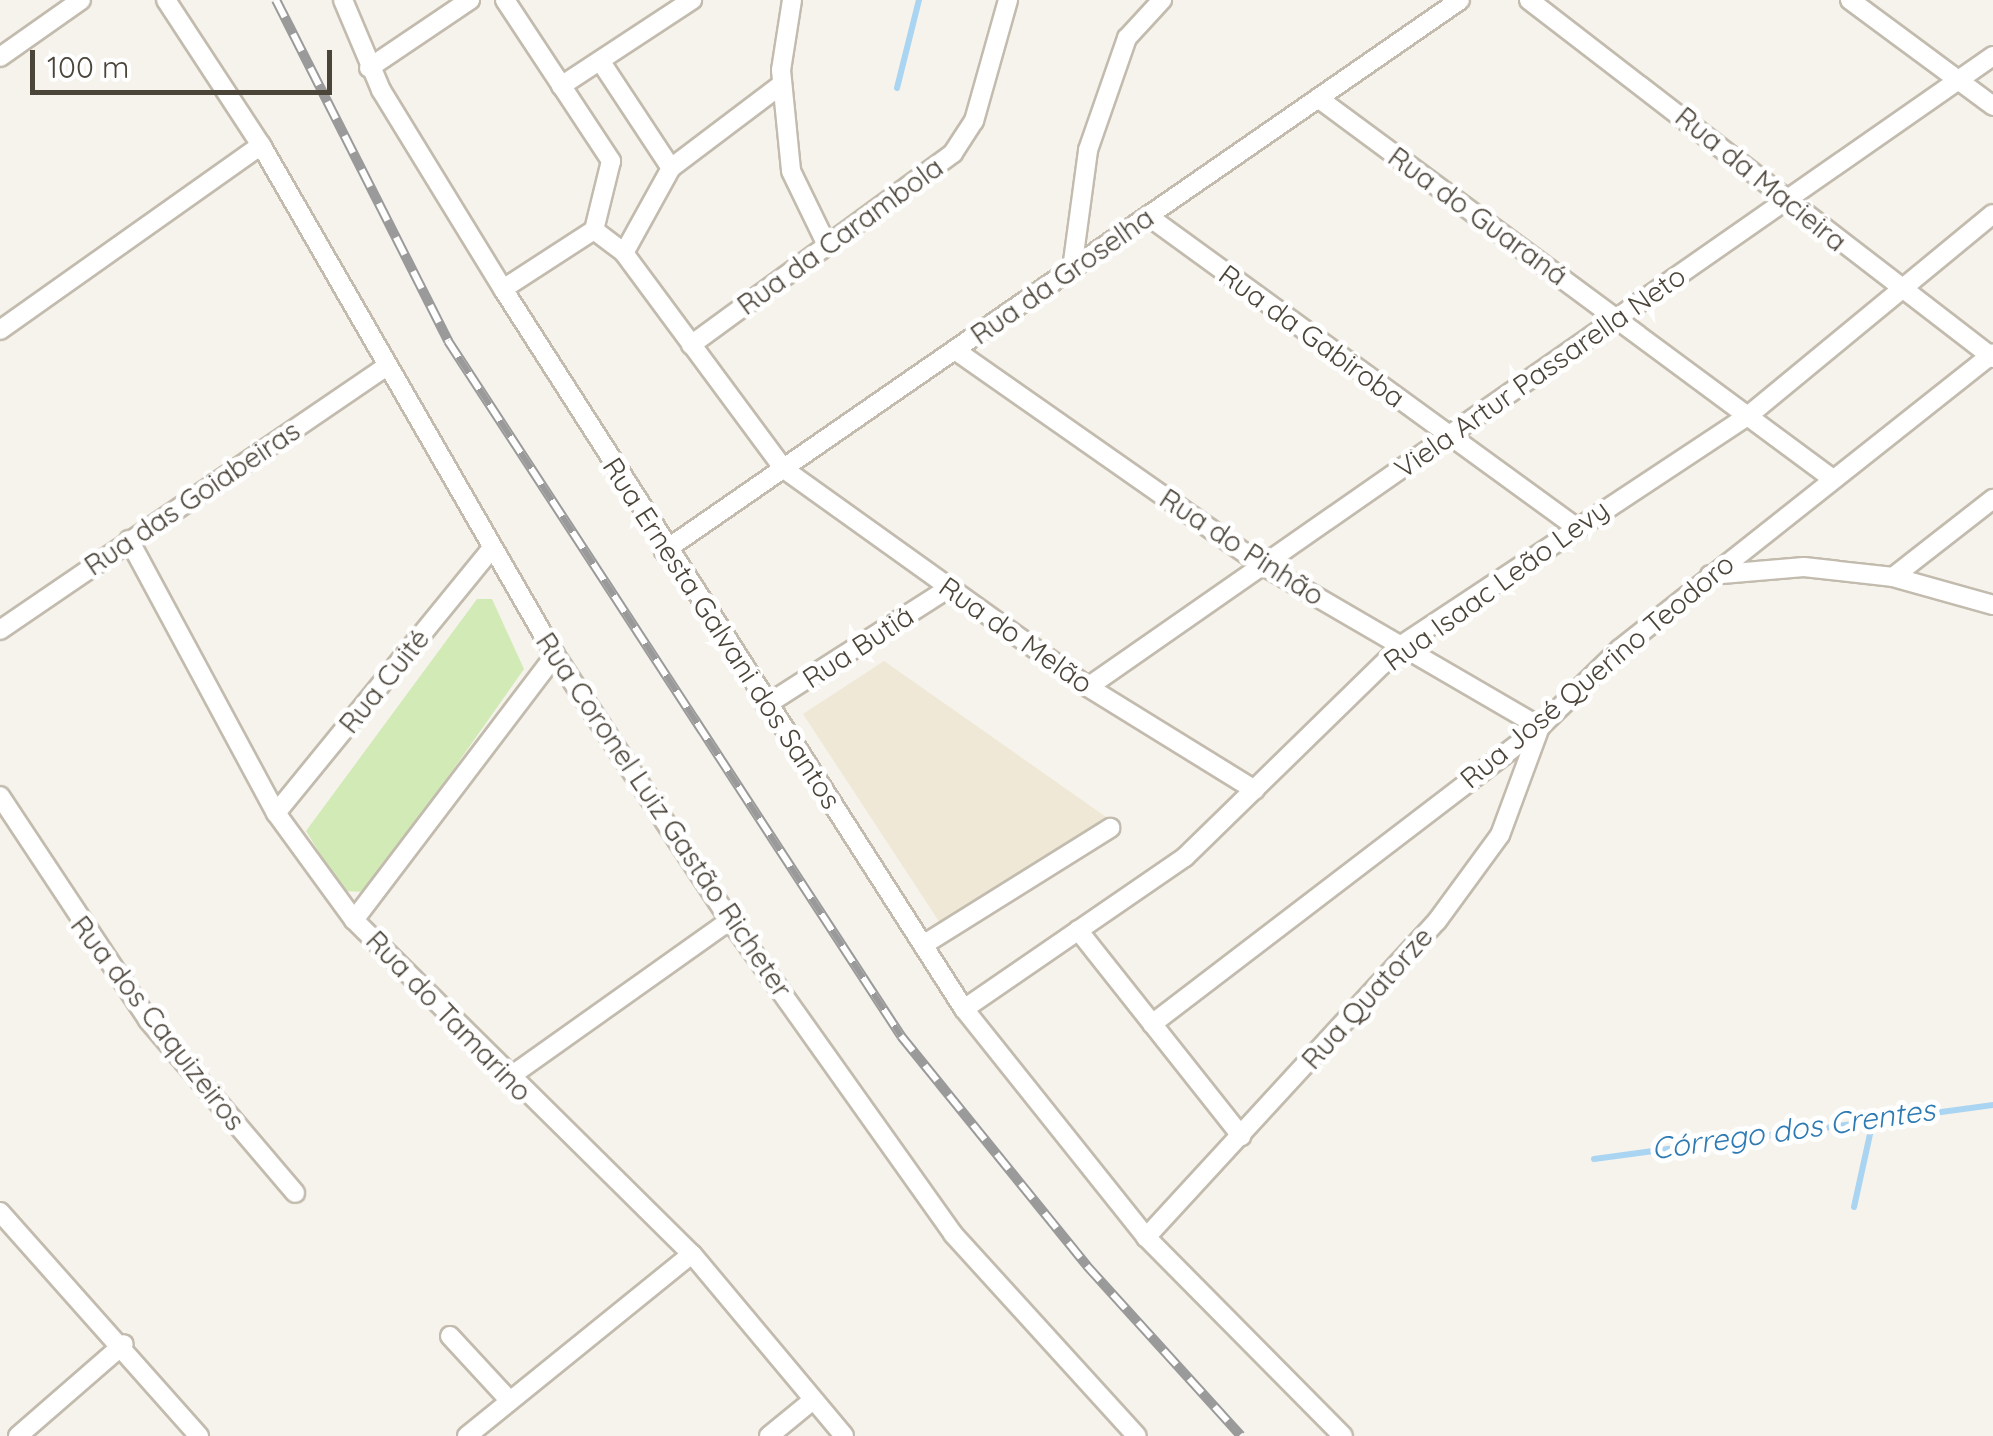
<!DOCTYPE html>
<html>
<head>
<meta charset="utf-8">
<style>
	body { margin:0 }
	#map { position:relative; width:1993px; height:1436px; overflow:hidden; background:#f6f3ec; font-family:Quicksand,sans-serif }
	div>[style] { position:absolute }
	.education>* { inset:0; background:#efe8d6 }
	.green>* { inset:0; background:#d2eab5 }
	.stream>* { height:6px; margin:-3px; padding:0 3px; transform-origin:3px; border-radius:3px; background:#a9d4f2 }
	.roads { filter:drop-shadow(2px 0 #c2bbae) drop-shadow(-2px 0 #c2bbae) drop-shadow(0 2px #c2bbae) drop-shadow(0 -2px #c2bbae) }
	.street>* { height:18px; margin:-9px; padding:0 9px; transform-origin:9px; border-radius:9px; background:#fff }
	.rail>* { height:10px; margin-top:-5px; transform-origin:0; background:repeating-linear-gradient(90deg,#fff 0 19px,#9a9a9a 0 38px); box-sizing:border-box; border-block:2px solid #9a9a9a }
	span { translate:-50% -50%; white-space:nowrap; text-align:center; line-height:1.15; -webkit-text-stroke:10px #fff; paint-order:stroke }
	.street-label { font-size:28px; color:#4b4439 }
	.water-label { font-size:30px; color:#2e7ab2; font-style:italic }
	.scale { position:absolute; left:30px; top:50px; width:302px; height:45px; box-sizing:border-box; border:5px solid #4b4439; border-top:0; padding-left:12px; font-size:30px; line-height:35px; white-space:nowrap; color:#4b4439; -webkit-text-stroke:8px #fff; paint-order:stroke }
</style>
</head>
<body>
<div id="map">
	<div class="education">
		<i style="clip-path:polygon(884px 661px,1109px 819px,940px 923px,803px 714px)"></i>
	</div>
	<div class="green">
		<i style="clip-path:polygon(477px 599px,492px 599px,524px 669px,367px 892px,343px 891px,306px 831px)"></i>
	</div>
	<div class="stream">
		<i style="left:897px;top:88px;width:91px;rotate:-76deg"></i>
		<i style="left:1594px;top:1159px;width:403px;rotate:-7.7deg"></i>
		<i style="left:1854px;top:1207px;width:93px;rotate:-77.6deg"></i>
	</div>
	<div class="roads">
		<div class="street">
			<i style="left:166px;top:0;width:173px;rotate:56.8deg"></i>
			<i style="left:261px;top:145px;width:589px;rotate:60.04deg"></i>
			<i style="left:555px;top:655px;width:318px;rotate:56.6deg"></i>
			<i style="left:730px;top:920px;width:385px;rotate:54.6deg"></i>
			<i style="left:953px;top:1234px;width:273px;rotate:47.7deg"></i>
			<i style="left:343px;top:0;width:98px;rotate:67.1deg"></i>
			<i style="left:381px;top:90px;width:233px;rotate:58.5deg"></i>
			<i style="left:503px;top:289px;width:855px;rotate:57.37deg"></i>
			<i style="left:964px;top:1009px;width:292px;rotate:51.4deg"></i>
			<i style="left:1146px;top:1237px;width:280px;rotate:45.3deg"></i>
			<i style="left:505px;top:0;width:193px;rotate:56.6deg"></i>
			<i style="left:611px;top:161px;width:71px;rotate:103.8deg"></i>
			<i style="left:594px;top:230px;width:38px;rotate:37deg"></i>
			<i style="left:624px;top:253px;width:269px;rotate:53.5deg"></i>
			<i style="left:784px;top:469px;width:374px;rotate:35.6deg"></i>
			<i style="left:1088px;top:687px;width:196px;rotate:31.7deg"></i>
			<i style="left:792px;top:0;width:71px;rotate:98.9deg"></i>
			<i style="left:781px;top:70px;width:101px;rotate:84.3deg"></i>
			<i style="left:791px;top:171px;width:82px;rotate:64.1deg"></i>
			<i style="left:1529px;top:0;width:586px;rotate:37.65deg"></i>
			<i style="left:1850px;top:0;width:178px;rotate:36.5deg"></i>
			<i style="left:0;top:57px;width:99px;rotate:-35.1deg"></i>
			<i style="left:601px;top:62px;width:127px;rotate:56.6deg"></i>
			<i style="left:671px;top:168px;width:97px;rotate:118.9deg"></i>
			<i style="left:369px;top:68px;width:122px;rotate:-34deg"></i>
			<i style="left:561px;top:86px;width:157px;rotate:-33.3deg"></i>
			<i style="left:1318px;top:98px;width:637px;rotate:36.51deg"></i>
			<i style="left:671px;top:168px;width:139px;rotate:-37.1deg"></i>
			<i style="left:1148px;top:216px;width:525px;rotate:36.02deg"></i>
			<i style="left:1072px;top:269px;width:120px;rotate:-82.3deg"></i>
			<i style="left:1088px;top:150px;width:119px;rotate:-70.8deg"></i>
			<i style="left:1127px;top:38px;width:52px;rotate:-47.4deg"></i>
			<i style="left:503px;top:289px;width:108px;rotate:-33deg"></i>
			<i style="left:0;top:330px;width:320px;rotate:-35.3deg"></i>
			<i style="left:691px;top:345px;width:325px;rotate:-36.2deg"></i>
			<i style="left:953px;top:153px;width:38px;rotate:-57deg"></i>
			<i style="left:974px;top:121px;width:126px;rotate:-74.3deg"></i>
			<i style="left:955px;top:350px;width:375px;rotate:35deg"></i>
			<i style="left:1262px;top:565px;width:322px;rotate:30.2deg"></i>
			<i style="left:1540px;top:727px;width:115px;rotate:110.3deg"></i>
			<i style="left:1500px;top:835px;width:107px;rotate:126.2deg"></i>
			<i style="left:1437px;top:921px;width:430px;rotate:132.6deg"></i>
			<i style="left:129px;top:540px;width:310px;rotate:61.7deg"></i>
			<i style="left:276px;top:813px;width:132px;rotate:53.9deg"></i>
			<i style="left:354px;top:920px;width:475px;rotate:44.7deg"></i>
			<i style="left:692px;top:1254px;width:237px;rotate:50.1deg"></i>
			<i style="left:664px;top:551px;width:968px;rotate:-34.69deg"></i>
			<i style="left:1710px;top:575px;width:94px;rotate:-4.9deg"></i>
			<i style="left:1804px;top:567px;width:90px;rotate:6.4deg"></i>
			<i style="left:1893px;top:577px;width:104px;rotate:15.6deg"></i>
			<i style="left:1893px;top:577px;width:127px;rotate:-38deg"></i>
			<i style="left:0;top:630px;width:465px;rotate:-34.3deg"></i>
			<i style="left:1088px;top:687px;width:1103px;rotate:-34.89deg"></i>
			<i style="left:766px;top:705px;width:217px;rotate:-32.6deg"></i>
			<i style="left:0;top:796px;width:268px;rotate:56.5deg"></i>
			<i style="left:148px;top:1020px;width:227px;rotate:49.6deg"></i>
			<i style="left:276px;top:813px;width:342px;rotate:-50.8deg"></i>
			<i style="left:354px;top:920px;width:333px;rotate:-52.8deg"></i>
			<i style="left:1078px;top:930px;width:263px;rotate:51.6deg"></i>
			<i style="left:923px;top:945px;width:221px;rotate:-32deg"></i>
			<i style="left:964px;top:1009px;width:268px;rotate:-34.5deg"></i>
			<i style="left:1185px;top:857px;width:305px;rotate:-44.3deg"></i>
			<i style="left:1403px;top:644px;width:415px;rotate:-33.5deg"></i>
			<i style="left:1749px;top:415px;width:316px;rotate:-39.5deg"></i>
			<i style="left:1152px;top:1024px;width:489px;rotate:-37.4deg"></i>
			<i style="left:1540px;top:727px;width:112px;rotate:-44.3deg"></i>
			<i style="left:1620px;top:649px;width:476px;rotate:-38.4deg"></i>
			<i style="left:508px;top:1078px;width:272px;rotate:-35.4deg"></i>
			<i style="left:0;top:1212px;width:300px;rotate:48.4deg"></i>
			<i style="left:450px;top:1336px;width:88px;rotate:47.3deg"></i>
			<i style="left:18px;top:1436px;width:140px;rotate:-41deg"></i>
			<i style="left:467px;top:1436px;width:289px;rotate:-39deg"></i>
			<i style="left:769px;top:1436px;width:57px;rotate:-39.3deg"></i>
		</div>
	</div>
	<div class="rail">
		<i style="left:276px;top:0;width:382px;rotate:63.2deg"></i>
		<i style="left:448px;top:341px;width:830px;rotate:56.9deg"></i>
		<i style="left:901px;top:1036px;width:296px;rotate:51deg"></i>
		<i style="left:1087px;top:1266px;width:229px;rotate:47.8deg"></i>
	</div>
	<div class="street-label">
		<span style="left:1761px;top:179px;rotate:39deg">Rua da Macieira</span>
		<span style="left:1478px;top:216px;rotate:36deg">Rua do Guaraná</span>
		<span style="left:840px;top:236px;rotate:-36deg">Rua da Carambola</span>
		<span style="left:1062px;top:276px;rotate:-35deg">Rua da Groselha</span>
		<span style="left:1312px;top:336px;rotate:36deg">Rua da Gabiroba</span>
		<span style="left:1540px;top:372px;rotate:-35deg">Viela Artur Passarella Neto</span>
		<span style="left:192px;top:498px;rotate:-34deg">Rua das Goiabeiras</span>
		<span style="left:1242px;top:547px;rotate:33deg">Rua do Pinhão</span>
		<span style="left:1496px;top:585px;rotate:-36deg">Rua Isaac Leão Levy</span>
		<span style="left:722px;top:633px;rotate:57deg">Rua Ernesta Galvani dos Santos</span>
		<span style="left:1016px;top:635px;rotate:35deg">Rua do Melão</span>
		<span style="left:858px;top:647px;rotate:-33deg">Rua Butiá</span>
		<span style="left:1597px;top:671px;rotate:-40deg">Rua José Querino Teodoro</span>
		<span style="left:384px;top:681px;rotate:-51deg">Rua Cuité</span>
		<span style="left:664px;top:815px;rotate:56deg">Rua Coronel Luiz Gastão Richeter</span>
		<span style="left:1367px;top:998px;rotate:-48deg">Rua Quatorze</span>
		<span style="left:449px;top:1016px;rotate:46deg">Rua do Tamarino</span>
		<span style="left:158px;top:1023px;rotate:52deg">Rua dos Caquizeiros</span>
	</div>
	<div class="water-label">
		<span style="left:1793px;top:1129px;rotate:-8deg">Córrego dos Crentes</span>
	</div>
	<div class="scale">100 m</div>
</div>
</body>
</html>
